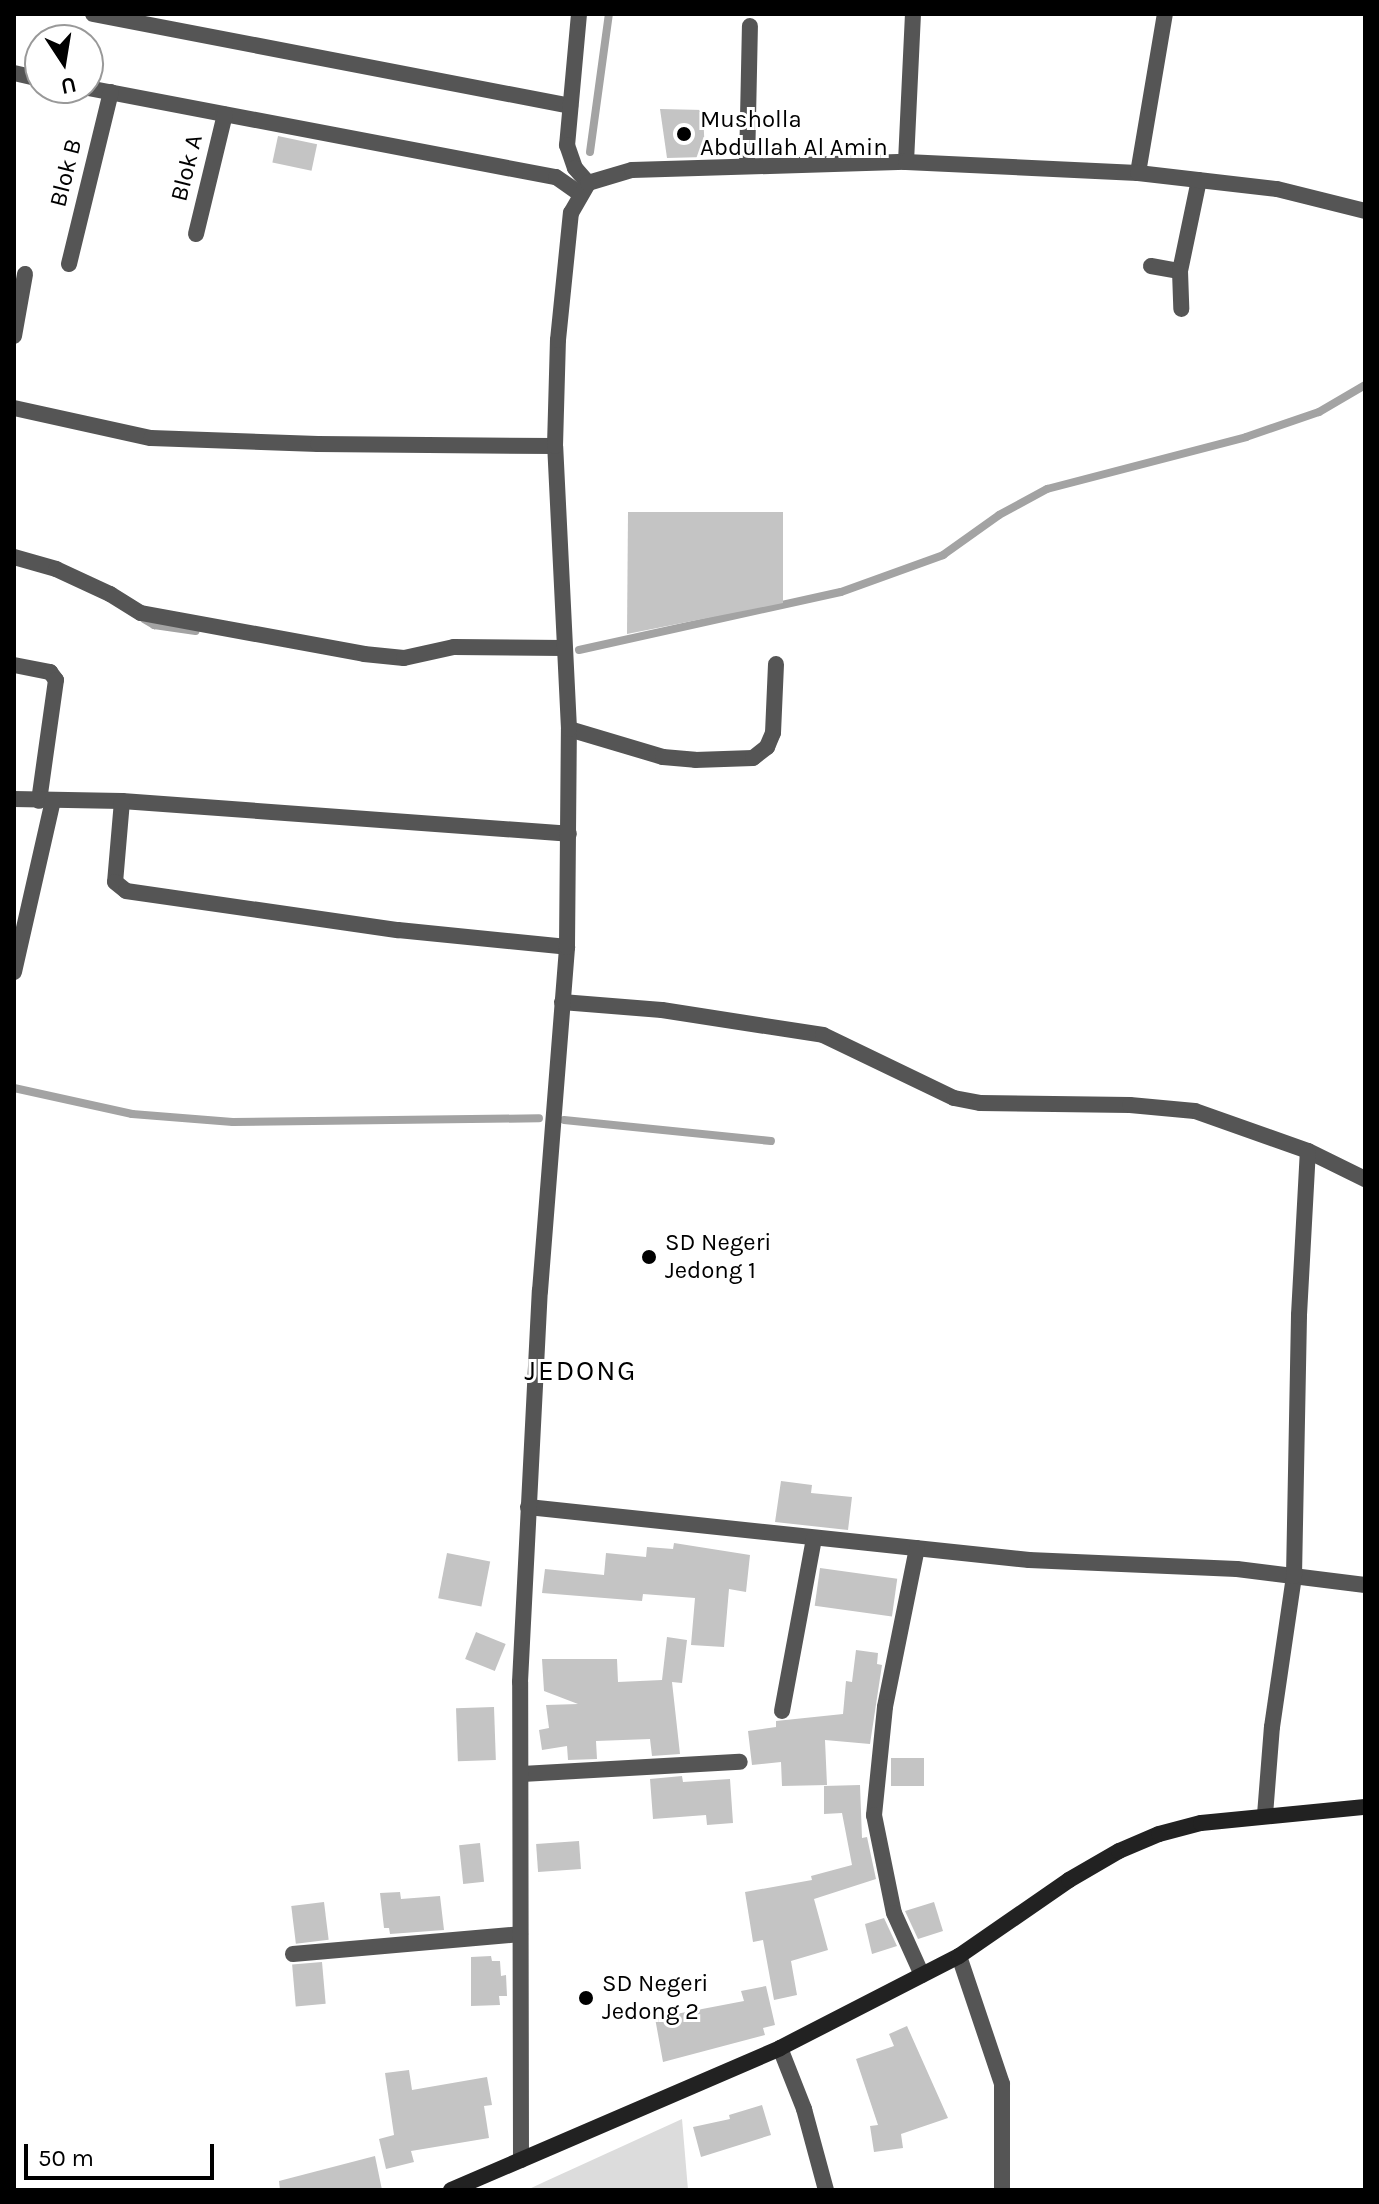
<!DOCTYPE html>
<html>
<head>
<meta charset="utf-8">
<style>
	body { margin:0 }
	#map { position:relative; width:1379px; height:2204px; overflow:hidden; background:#fff; font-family:Karla,sans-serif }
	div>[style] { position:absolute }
	.green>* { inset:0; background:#dcdcdc }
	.stream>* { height:8px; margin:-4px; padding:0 4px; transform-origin:4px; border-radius:4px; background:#a3a3a3 }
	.building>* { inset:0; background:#c4c4c4; transform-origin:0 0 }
	.street>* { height:16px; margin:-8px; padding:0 8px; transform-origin:8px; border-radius:8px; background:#555 }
	.secondary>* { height:16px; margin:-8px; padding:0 8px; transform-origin:8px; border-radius:8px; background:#222 }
	.dots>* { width:22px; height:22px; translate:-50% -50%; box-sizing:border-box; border:4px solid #fff; border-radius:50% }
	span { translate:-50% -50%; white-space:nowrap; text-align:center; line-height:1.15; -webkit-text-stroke:6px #fff; paint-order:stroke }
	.poi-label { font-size:24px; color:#000 }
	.left { translate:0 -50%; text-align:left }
	.street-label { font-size:24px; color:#000 }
	.quarter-label { font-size:28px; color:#000; letter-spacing:2px }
	.frame { position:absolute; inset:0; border:16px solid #000; pointer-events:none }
	.north { position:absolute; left:24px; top:24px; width:80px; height:80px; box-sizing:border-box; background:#fff; border:2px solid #999; border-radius:50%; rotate:168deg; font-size:22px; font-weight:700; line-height:32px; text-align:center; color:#000 }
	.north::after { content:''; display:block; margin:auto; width:28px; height:36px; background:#000; clip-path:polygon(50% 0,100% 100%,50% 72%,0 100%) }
	.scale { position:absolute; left:24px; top:2144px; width:190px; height:36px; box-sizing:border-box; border:4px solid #000; border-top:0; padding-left:10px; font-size:24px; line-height:28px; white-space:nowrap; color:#000; -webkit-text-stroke:6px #fff; paint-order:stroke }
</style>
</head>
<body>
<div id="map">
	<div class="green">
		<i style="clip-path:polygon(682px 2119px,688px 2190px,527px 2190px,544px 2182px)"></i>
	</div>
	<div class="stream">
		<i style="left:590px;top:152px;width:139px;rotate:-82.2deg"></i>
		<i style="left:144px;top:619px;width:12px;rotate:31deg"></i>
		<i style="left:154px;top:625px;width:42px;rotate:8.1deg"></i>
		<i style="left:579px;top:650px;width:268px;rotate:-12.5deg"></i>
		<i style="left:841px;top:592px;width:109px;rotate:-19.9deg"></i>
		<i style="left:943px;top:555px;width:69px;rotate:-35.5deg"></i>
		<i style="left:999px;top:515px;width:55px;rotate:-28.4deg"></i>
		<i style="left:1047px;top:489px;width:206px;rotate:-14.6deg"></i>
		<i style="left:1246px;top:437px;width:77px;rotate:-18.9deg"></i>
		<i style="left:1319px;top:412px;width:53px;rotate:-30.4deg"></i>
		<i style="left:14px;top:1088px;width:121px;rotate:12.4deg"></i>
		<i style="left:132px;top:1114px;width:101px;rotate:4.5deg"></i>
		<i style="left:233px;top:1122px;width:306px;rotate:-0.7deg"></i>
		<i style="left:564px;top:1120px;width:208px;rotate:5.8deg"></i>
	</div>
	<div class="building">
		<i style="clip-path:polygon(660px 109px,703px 110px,705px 157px,667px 158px)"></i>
		<i style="left:278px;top:136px;width:40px;height:27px;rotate:12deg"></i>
		<i style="clip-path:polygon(628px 512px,783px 512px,783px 603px,627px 634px)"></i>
		<i style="clip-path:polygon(781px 1481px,812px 1485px,811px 1493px,852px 1497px,848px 1530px,775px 1522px)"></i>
		<i style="clip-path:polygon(674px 1543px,750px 1555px,746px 1592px,729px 1589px,724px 1647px,691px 1645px,695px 1598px,643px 1594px,642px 1601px,542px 1593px,545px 1569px,604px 1575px,606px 1553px,646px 1557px,647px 1547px,673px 1549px)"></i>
		<i style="left:447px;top:1553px;width:44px;height:46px;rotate:11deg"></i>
		<i style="left:820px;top:1568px;width:78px;height:38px;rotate:8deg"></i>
		<i style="left:476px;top:1632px;width:32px;height:29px;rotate:22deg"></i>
		<i style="clip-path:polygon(667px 1637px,687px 1640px,682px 1683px,672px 1682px,680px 1754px,652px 1756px,650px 1739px,596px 1741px,597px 1759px,568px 1760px,567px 1746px,542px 1750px,539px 1730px,549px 1728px,546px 1705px,578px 1704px,544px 1691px,542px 1659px,617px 1659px,618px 1682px,662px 1680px)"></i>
		<i style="clip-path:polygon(856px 1650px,878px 1653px,877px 1664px,882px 1665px,870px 1744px,825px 1740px,827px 1785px,782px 1786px,781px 1762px,752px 1765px,748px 1731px,776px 1727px,776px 1721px,843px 1714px,846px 1681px,852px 1682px)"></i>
		<i style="left:494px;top:1707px;width:53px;height:38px;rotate:88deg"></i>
		<i style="left:891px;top:1758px;width:33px;height:28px"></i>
		<i style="clip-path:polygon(682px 1776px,683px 1782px,730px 1779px,733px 1823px,707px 1825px,706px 1815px,653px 1819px,650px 1779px)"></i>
		<i style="clip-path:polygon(860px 1785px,862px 1838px,867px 1837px,876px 1879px,814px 1899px,828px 1950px,791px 1961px,797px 1995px,774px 2000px,763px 1940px,753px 1942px,745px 1892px,812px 1880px,811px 1876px,852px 1865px,842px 1813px,824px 1814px,824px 1786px)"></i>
		<i style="left:579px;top:1841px;width:28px;height:43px;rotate:86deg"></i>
		<i style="left:480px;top:1843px;width:39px;height:21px;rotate:84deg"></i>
		<i style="clip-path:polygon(400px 1892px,401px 1899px,440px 1896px,444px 1930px,390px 1934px,389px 1928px,384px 1928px,380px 1893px)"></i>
		<i style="left:324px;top:1902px;width:38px;height:33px;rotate:83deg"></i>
		<i style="clip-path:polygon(934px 1902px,943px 1931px,918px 1939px,905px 1911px)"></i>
		<i style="clip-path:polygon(884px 1918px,897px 1946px,872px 1954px,865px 1924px)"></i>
		<i style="clip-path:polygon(491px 1956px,492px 1961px,500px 1961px,501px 1976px,506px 1975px,507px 1996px,499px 1996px,500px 2005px,471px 2006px,471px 1957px)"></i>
		<i style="left:322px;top:1962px;width:42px;height:30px;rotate:85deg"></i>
		<i style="clip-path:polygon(766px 1986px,775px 2025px,763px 2028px,765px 2035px,663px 2062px,655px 2018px,744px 2001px,741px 1991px)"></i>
		<i style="clip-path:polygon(907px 2026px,948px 2118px,901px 2134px,903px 2148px,874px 2152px,870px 2126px,878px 2125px,856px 2059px,894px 2046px,889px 2034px)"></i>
		<i style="clip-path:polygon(409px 2070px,412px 2090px,487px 2077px,492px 2105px,484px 2106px,489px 2138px,411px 2151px,414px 2162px,386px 2169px,379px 2139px,394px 2135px,385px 2073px)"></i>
		<i style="clip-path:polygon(762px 2105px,771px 2135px,701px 2157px,693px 2127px,730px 2119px,729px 2115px)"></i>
		<i style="clip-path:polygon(375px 2156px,382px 2190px,280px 2190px,279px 2181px)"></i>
	</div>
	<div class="street">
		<i style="left:93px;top:14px;width:486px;rotate:10.9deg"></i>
		<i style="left:579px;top:14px;width:132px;rotate:95.2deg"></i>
		<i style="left:567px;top:145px;width:24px;rotate:71deg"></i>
		<i style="left:575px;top:168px;width:20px;rotate:49deg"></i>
		<i style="left:14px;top:73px;width:27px;rotate:13deg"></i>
		<i style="left:88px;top:88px;width:476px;rotate:10.8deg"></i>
		<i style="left:556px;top:177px;width:29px;rotate:35deg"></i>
		<i style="left:906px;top:162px;width:148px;rotate:-87.3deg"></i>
		<i style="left:747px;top:166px;width:140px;rotate:-88.8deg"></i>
		<i style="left:1138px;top:173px;width:161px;rotate:-80.4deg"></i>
		<i style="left:196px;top:234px;width:123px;rotate:-76.4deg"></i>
		<i style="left:69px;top:264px;width:177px;rotate:-76.3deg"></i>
		<i style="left:1151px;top:266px;width:29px;rotate:10deg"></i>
		<i style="left:1180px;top:271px;width:93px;rotate:-78.2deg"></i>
		<i style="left:1180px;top:271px;width:38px;rotate:88deg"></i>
		<i style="left:14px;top:336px;width:63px;rotate:-79.9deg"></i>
		<i style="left:14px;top:408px;width:140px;rotate:12.4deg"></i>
		<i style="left:151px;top:438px;width:167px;rotate:2.1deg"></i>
		<i style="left:318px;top:444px;width:237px;rotate:0.5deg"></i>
		<i style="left:14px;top:557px;width:44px;rotate:15.9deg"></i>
		<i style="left:56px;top:569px;width:60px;rotate:24.8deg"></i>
		<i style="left:110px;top:594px;width:36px;rotate:32deg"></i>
		<i style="left:141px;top:613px;width:227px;rotate:10.4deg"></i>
		<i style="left:364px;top:654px;width:40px;rotate:5.7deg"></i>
		<i style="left:404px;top:658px;width:51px;rotate:-12.4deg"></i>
		<i style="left:454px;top:647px;width:110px;rotate:0.5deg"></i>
		<i style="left:14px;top:665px;width:37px;rotate:11deg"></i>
		<i style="left:50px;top:672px;width:10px;rotate:53deg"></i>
		<i style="left:56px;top:680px;width:122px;rotate:98deg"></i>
		<i style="left:569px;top:729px;width:98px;rotate:16.6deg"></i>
		<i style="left:663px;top:757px;width:32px;rotate:5deg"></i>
		<i style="left:695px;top:760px;width:58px;rotate:-2deg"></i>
		<i style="left:753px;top:758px;width:18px;rotate:-38deg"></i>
		<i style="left:767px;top:747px;width:15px;rotate:-67deg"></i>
		<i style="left:773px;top:733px;width:69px;rotate:-87.5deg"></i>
		<i style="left:14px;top:799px;width:108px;rotate:1.1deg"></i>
		<i style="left:122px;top:801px;width:448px;rotate:4.2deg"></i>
		<i style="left:122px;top:801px;width:81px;rotate:94.9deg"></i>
		<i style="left:115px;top:882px;width:14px;rotate:39deg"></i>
		<i style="left:126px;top:891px;width:275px;rotate:8.2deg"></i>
		<i style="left:398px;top:930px;width:170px;rotate:5.7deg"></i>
		<i style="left:14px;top:972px;width:175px;rotate:-77.2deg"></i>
		<i style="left:562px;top:1002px;width:100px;rotate:4.6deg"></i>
		<i style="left:662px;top:1010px;width:163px;rotate:8.8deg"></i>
		<i style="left:823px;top:1035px;width:145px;rotate:25.7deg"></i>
		<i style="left:954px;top:1098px;width:26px;rotate:11deg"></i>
		<i style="left:980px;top:1103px;width:150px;rotate:0.8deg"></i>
		<i style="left:1130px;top:1105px;width:65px;rotate:5.3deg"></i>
		<i style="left:1195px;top:1111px;width:120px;rotate:19.5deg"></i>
		<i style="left:1308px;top:1151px;width:64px;rotate:26.2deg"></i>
		<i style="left:528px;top:1507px;width:504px;rotate:6.04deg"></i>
		<i style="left:1029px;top:1560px;width:208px;rotate:2.5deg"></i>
		<i style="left:1237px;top:1569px;width:129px;rotate:7.1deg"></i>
		<i style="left:917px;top:1548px;width:162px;rotate:101.4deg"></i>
		<i style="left:885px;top:1707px;width:109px;rotate:95.8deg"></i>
		<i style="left:874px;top:1815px;width:100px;rotate:78.5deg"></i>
		<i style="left:894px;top:1913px;width:68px;rotate:65.7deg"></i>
		<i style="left:782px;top:1711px;width:176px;rotate:-79.5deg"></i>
		<i style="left:522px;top:1774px;width:218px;rotate:-3.2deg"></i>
		<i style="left:1265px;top:1815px;width:88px;rotate:-85.5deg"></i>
		<i style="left:1272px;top:1727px;width:153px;rotate:-81.7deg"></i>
		<i style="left:1294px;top:1576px;width:261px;rotate:-88.9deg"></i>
		<i style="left:1299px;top:1315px;width:164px;rotate:-86.9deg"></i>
		<i style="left:293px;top:1954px;width:228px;rotate:-5deg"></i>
		<i style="left:959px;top:1956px;width:135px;rotate:71.4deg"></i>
		<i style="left:1002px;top:2084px;width:106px;rotate:90deg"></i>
		<i style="left:780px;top:2048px;width:66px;rotate:68.5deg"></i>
		<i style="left:804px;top:2109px;width:84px;rotate:74.8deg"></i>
		<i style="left:521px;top:2160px;width:478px;rotate:-90.1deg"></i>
		<i style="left:520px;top:1682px;width:392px;rotate:-87.1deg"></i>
		<i style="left:540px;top:1291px;width:345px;rotate:-85.5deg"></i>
		<i style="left:567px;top:947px;width:218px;rotate:-89.5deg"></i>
		<i style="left:569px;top:729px;width:283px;rotate:-92.8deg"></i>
		<i style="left:555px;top:446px;width:106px;rotate:-88.4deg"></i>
		<i style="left:558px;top:340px;width:128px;rotate:-84.2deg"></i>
		<i style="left:571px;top:213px;width:34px;rotate:-60deg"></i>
		<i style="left:588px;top:183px;width:46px;rotate:-16.5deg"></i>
		<i style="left:632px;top:170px;width:274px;rotate:-1.7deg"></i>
		<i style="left:906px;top:162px;width:232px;rotate:2.7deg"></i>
		<i style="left:1138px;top:173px;width:140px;rotate:6.6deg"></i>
		<i style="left:1277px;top:189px;width:91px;rotate:14deg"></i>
	</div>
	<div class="secondary">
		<i style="left:451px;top:2190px;width:358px;rotate:-23.3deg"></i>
		<i style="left:780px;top:2048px;width:201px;rotate:-27.2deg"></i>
		<i style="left:959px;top:1956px;width:134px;rotate:-34.6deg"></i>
		<i style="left:1069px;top:1880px;width:58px;rotate:-30.1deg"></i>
		<i style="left:1119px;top:1851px;width:43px;rotate:-23deg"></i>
		<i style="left:1159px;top:1834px;width:43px;rotate:-14.7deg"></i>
		<i style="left:1201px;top:1823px;width:165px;rotate:-5.6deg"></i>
	</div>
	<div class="dots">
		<i style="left:684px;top:134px;background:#000"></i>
		<i style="left:649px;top:1257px;background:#000"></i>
		<i style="left:586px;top:1998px;background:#000"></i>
	</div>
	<div class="poi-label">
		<span class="left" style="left:700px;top:134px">Musholla<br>Abdullah Al Amin</span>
		<span class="left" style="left:665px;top:1257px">SD Negeri<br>Jedong 1</span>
		<span class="left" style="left:602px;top:1998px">SD Negeri<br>Jedong 2</span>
	</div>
	<div class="street-label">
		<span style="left:187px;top:168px;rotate:-76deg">Blok A</span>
		<span style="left:66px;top:173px;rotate:-76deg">Blok B</span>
	</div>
	<div class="quarter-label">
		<span style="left:581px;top:1371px">JEDONG</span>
	</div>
	<div class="frame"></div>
	<div class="north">U</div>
	<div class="scale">50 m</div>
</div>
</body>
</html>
